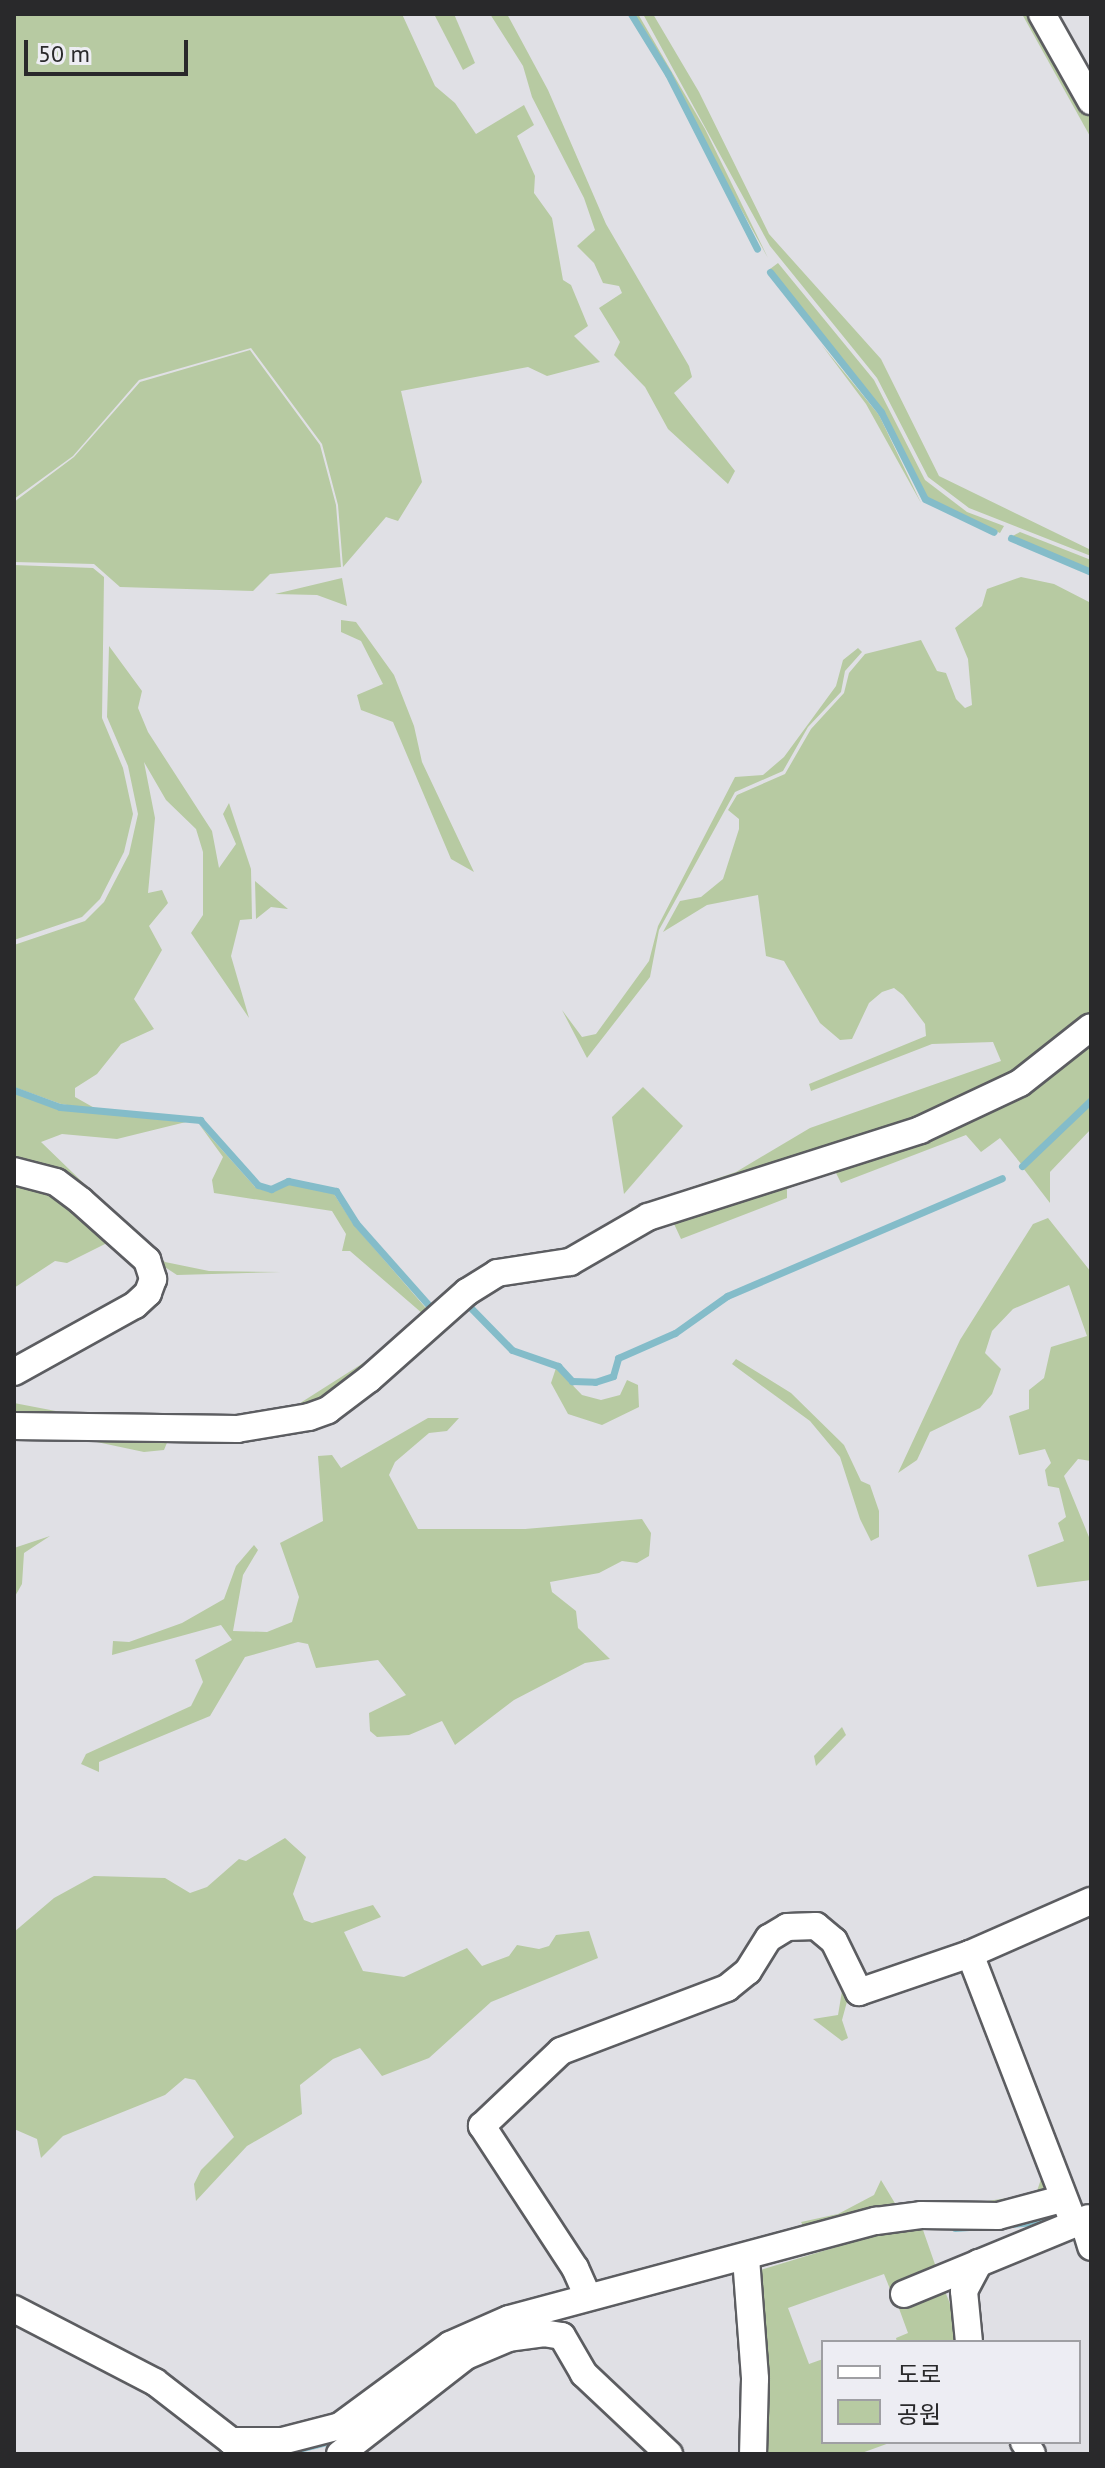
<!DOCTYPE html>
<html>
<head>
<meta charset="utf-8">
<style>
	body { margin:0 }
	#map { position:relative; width:1105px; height:2468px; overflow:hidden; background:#e0e0e5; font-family:"PT Sans","Noto Sans KR",sans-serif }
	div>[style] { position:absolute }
	.green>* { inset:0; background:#b7caa2 }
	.stream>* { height:7px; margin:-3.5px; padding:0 3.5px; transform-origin:3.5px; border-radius:3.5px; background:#84bcc9 }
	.roads { filter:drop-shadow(2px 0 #5c5d61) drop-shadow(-2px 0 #5c5d61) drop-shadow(0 2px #5c5d61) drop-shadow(0 -2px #5c5d61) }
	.minor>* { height:26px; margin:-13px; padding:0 13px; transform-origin:13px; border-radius:13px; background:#fff }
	span { translate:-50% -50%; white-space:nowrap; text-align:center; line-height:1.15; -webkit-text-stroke:7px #ededf3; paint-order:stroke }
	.frame { position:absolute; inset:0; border:16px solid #29292b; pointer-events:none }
	.legend { position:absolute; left:821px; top:2340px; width:260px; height:104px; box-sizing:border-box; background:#ededf3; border:2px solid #9f9fa3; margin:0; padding:10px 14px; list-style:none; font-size:24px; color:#29292b }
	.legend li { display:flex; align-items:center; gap:16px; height:40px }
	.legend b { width:40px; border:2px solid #9f9fa3 }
	.scale { position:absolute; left:24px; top:40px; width:164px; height:36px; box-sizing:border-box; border:4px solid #29292b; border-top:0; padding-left:10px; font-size:24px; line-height:28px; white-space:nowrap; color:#29292b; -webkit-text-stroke:6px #ededf3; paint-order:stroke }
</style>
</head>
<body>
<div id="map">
	<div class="green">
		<i style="clip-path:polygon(14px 14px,402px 14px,435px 86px,455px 103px,476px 134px,524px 105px,534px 125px,517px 136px,535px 176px,534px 193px,552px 218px,563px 280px,571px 285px,588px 326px,574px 336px,600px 362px,547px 376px,528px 367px,401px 391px,422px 482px,398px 521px,386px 517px,343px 567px,338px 505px,322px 444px,251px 348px,139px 380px,73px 456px,14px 499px)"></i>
		<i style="clip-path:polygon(434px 14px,454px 14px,475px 63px,463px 70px)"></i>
		<i style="clip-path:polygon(490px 14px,507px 14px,548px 90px,606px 224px,689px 366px,692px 377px,674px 393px,735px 471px,728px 484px,668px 429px,645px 387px,614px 355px,620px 342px,599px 308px,622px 293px,619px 286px,603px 283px,594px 263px,577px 246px,595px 230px,584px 198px,532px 97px,523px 66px)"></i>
		<i style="clip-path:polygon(633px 14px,638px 14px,705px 129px,768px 258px)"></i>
		<i style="clip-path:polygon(643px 14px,653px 14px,699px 92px,769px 234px,881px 359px,939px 476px,1091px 550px,1091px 556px,969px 508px,928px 477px,877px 378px,770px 246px)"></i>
		<i style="clip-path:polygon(1022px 14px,1034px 14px,1091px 114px,1091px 138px)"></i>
		<i style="clip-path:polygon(778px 263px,874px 380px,925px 480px,967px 512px,1004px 526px,1000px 533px,925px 499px,882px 412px,770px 269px)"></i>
		<i style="clip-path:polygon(821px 344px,879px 415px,921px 503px,866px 404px)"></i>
		<i style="clip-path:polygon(250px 350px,320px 445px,336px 505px,341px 567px,270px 574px,253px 591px,120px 587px,94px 564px,14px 562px,14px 502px,74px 457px,140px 382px)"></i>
		<i style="clip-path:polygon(1020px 532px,1091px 560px,1091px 571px,1011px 537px)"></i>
		<i style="clip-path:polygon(14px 565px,93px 568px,104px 577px,102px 718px,123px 768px,133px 814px,124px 852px,100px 899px,82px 917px,14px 940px)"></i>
		<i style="clip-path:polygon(1021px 577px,1054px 584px,1091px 603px,1091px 1022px,974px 1102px,638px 1218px,631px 1208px,736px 1172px,810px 1128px,1001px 1061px,993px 1042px,932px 1044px,811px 1091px,809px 1084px,926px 1036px,925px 1024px,903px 995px,894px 988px,882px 992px,869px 1003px,852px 1039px,840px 1040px,820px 1023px,784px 961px,766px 956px,758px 895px,707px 905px,663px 932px,680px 901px,701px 897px,723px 879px,739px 829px,739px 819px,728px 810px,737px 795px,785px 774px,811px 729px,844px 693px,849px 673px,865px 654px,921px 640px,937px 671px,946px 673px,956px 699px,965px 708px,972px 705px,968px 659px,955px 628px,982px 606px,987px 589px)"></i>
		<i style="clip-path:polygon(342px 578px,347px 606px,317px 595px,275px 594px)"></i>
		<i style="clip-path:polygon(341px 620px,356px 622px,394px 675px,414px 726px,422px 762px,474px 872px,451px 859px,393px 722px,361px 710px,357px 695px,383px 684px,361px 641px,341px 632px)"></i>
		<i style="clip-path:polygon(109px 646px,142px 691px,138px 708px,148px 732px,212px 831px,219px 868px,236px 844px,223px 814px,229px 803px,251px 869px,252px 919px,240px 920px,231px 956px,249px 1018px,191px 933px,203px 915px,203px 852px,196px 829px,166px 800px,144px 762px,155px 818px,148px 893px,162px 890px,168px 903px,149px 926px,162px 950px,134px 999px,154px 1029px,121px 1044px,97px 1074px,75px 1088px,75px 1097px,98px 1110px,61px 1104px,14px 1087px,14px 945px,85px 921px,104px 902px,129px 854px,138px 814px,128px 766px,107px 717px)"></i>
		<i style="clip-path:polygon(858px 648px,862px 652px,845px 671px,841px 692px,808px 727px,783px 771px,735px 792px,659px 930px,650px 977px,587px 1058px,562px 1010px,582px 1037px,596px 1034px,649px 961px,658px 926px,735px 777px,763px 775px,784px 757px,836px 686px,843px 660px)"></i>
		<i style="clip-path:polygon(255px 881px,288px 909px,271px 907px,256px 919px)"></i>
		<i style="clip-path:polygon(1091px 1032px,1091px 1098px,1022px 1165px,1000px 1138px,981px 1152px,966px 1135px,841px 1183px,835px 1171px,787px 1189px,787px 1198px,681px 1239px,669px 1213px,921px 1133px)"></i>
		<i style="clip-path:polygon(643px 1087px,683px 1126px,624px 1194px,612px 1117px)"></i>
		<i style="clip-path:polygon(14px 1093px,59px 1110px,186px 1122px,117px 1139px,62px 1134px,41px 1142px,165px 1262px,209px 1271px,281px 1272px,177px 1275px,151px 1258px,14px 1167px)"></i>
		<i style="clip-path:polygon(1091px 1104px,1091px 1129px,1050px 1172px,1050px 1203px,1023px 1168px)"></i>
		<i style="clip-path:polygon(199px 1124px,256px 1188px,271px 1192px,288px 1184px,334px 1194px,354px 1225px,431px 1314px,481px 1265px,492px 1272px,430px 1320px,350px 1251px,342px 1251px,346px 1234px,332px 1211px,214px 1193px,212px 1180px,223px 1157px)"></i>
		<i style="clip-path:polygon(14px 1174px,23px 1176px,119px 1237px,67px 1263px,55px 1261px,14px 1288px)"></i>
		<i style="clip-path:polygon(1048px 1218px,1091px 1272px,1091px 1461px,1078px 1459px,1064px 1476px,1091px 1542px,1091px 1580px,1037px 1587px,1028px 1555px,1064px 1541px,1058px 1523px,1066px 1517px,1059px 1488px,1048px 1486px,1045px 1470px,1051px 1463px,1045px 1449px,1019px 1455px,1009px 1416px,1029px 1409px,1029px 1390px,1044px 1378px,1051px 1347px,1087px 1336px,1069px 1285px,1013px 1309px,992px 1331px,985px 1353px,1001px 1369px,992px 1394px,980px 1408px,930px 1432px,917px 1460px,898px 1473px,960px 1340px,1033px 1224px)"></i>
		<i style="clip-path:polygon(417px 1319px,425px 1325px,367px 1375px,326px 1407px,290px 1420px,175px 1426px,14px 1421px,14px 1403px,113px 1422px,205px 1422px,286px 1412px,390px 1346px)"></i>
		<i style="clip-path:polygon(736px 1359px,791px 1393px,844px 1445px,861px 1481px,870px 1485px,879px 1511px,879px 1537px,871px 1541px,860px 1519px,840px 1457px,810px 1421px,732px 1364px)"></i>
		<i style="clip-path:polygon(556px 1368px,582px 1395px,601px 1400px,620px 1395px,627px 1380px,638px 1385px,639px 1407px,602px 1425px,568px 1414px,551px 1383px)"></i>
		<i style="clip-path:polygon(428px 1418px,459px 1418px,447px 1431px,429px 1433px,395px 1462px,389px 1475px,418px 1529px,525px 1529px,642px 1519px,651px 1533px,649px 1556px,637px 1563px,622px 1561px,599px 1573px,550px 1582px,552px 1592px,576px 1611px,578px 1628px,610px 1659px,585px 1663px,514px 1700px,455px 1745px,442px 1721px,409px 1735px,377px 1737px,370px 1731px,369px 1713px,406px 1695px,378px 1660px,316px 1668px,308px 1644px,298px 1642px,245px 1657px,210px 1716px,99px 1762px,99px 1772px,81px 1764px,86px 1754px,191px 1706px,203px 1682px,195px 1660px,232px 1640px,221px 1625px,112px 1655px,113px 1641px,129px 1642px,182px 1623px,224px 1599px,236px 1566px,254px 1545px,258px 1550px,243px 1575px,233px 1631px,267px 1632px,292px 1622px,299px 1597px,280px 1543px,323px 1521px,318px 1456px,332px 1455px,341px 1468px)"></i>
		<i style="clip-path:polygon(14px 1430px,171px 1433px,164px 1450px,144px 1452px,92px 1441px,14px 1440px)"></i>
		<i style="clip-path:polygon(50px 1536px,24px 1553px,22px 1584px,14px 1598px,14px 1548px)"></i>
		<i style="clip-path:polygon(842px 1727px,846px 1735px,816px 1766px,814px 1756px)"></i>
		<i style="clip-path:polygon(285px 1838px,306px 1857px,293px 1894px,304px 1920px,312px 1923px,373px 1905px,381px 1917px,344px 1932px,363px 1971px,404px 1977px,467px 1948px,482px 1966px,509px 1956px,517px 1945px,539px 1949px,549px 1946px,556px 1935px,589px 1931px,598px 1958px,491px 2002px,429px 2058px,382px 2076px,360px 2048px,333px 2059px,300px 2085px,302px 2114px,247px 2146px,196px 2201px,194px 2184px,201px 2170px,234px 2137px,195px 2080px,185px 2078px,165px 2095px,63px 2136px,41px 2158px,37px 2139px,14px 2129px,14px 1932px,54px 1898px,94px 1876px,165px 1878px,190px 1893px,207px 1887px,239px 1859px,246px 1861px)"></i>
		<i style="clip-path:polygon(842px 1991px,848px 1998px,842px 2020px,848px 2038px,842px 2041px,813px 2019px,838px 2015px)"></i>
		<i style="clip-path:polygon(1042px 2176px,1053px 2194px,691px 2263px,805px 2229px,801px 2222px,838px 2214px,874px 2195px,881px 2180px,896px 2205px,953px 2206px,1036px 2194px)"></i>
		<i style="clip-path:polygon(902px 2227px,923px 2230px,938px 2273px,890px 2289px,884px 2274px,788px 2308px,809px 2364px,823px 2359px,823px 2442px,892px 2442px,859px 2454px,761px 2454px,754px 2272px)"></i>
		<i style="clip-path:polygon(943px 2286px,965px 2342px,897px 2342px,896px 2338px,908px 2333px,897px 2303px)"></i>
	</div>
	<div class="stream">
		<i style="left:631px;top:14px;width:70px;rotate:58.3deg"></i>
		<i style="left:668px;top:74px;width:196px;rotate:63deg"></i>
		<i style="left:770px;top:272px;width:179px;rotate:51.6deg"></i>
		<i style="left:881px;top:412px;width:97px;rotate:63.2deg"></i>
		<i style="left:925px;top:499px;width:76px;rotate:25.6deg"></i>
		<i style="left:1011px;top:538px;width:87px;rotate:23deg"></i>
		<i style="left:14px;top:1090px;width:49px;rotate:20.3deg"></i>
		<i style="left:60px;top:1107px;width:141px;rotate:5.3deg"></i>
		<i style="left:200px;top:1120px;width:87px;rotate:48.3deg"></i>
		<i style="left:258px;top:1185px;width:14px;rotate:17deg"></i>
		<i style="left:271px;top:1189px;width:19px;rotate:-25deg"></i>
		<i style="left:288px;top:1181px;width:49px;rotate:11.8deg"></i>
		<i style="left:336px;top:1191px;width:38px;rotate:58deg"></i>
		<i style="left:356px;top:1223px;width:116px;rotate:48.5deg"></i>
		<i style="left:1022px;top:1166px;width:95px;rotate:-43.7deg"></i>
		<i style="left:467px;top:1304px;width:64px;rotate:45.6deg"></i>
		<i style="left:512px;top:1350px;width:49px;rotate:19.2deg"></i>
		<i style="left:558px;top:1366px;width:21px;rotate:47deg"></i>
		<i style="left:572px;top:1381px;width:23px;rotate:2deg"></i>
		<i style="left:595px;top:1382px;width:19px;rotate:-18deg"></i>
		<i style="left:613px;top:1376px;width:19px;rotate:-74deg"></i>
		<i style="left:618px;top:1358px;width:62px;rotate:-23.7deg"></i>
		<i style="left:675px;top:1333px;width:64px;rotate:-35.4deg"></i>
		<i style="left:727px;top:1296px;width:299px;rotate:-23.2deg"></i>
		<i style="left:955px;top:2228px;width:95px;rotate:-4.2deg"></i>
		<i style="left:298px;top:2449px;width:36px;rotate:-14deg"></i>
	</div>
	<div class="roads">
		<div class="minor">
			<i style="left:1042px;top:14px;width:100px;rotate:60.6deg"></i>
			<i style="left:14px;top:1171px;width:43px;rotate:14.7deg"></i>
			<i style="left:56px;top:1182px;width:31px;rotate:37deg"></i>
			<i style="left:81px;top:1201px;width:89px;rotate:41.8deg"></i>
			<i style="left:147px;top:1260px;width:20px;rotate:72deg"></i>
			<i style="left:153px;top:1279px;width:15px;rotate:110deg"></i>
			<i style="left:148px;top:1293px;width:18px;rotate:137deg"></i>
			<i style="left:135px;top:1305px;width:138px;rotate:151deg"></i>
			<i style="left:14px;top:1426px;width:223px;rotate:0.8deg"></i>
			<i style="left:237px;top:1429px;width:73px;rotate:-9.5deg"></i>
			<i style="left:309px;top:1417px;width:20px;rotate:-20deg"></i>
			<i style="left:328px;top:1410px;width:51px;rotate:-37.1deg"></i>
			<i style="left:369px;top:1379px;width:131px;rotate:-41.6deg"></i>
			<i style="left:467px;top:1292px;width:36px;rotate:-32deg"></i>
			<i style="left:497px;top:1273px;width:74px;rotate:-8.6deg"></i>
			<i style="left:570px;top:1262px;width:90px;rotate:-30deg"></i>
			<i style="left:648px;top:1217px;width:286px;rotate:-17.7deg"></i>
			<i style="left:920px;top:1130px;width:110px;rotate:-25.2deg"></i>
			<i style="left:1020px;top:1083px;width:90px;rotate:-38.3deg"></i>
			<i style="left:970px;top:1954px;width:289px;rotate:68.9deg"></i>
			<i style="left:1083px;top:2220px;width:28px;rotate:73deg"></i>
			<i style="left:746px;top:2258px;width:121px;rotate:85.7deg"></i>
			<i style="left:755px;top:2379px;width:75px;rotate:91.5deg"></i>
			<i style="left:904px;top:2294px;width:199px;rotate:-22.4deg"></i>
			<i style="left:588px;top:2297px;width:32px;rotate:-114deg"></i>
			<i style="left:575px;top:2268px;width:170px;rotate:-123.2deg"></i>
			<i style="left:482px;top:2126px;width:109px;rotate:-43.5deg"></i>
			<i style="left:561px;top:2051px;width:178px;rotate:-20.8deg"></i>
			<i style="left:727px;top:1988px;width:27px;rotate:-39deg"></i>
			<i style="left:748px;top:1971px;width:39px;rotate:-58deg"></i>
			<i style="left:769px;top:1938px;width:21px;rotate:-31deg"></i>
			<i style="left:787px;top:1927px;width:29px;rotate:-2deg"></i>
			<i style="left:816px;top:1926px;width:23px;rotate:40deg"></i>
			<i style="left:834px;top:1941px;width:57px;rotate:63.9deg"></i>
			<i style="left:859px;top:1992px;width:117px;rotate:-18.9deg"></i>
			<i style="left:970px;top:1954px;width:132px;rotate:-23.7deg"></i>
			<i style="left:14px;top:2309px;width:159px;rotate:27.4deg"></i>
			<i style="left:155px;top:2382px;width:96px;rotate:37.8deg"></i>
			<i style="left:231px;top:2441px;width:51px"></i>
			<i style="left:282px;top:2441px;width:60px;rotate:-14.5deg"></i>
			<i style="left:340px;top:2426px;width:137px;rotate:-36.4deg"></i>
			<i style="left:450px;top:2345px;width:64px;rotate:-23.8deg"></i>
			<i style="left:509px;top:2319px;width:380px;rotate:-15deg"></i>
			<i style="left:876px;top:2221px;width:45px;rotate:-7.6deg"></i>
			<i style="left:921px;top:2215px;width:77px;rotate:0.7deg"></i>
			<i style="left:998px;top:2216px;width:66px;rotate:-14.9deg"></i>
			<i style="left:969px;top:2342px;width:51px;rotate:-95.6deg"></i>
			<i style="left:964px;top:2291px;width:32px;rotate:-62deg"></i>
			<i style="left:1024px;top:2442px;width:14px;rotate:56deg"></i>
			<i style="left:340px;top:2454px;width:160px;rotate:-37.9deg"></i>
			<i style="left:466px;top:2356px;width:47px;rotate:-22.7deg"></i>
			<i style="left:509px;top:2338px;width:34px;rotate:-8deg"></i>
			<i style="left:543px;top:2333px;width:19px;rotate:9deg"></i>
			<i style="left:562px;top:2336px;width:44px;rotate:59.9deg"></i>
			<i style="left:584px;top:2374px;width:117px;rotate:43.3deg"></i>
		</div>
	</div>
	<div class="frame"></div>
	<ul class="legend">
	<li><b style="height:10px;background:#fff"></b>도로</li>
	<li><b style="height:22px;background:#b7caa2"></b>공원</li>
	</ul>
	<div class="scale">50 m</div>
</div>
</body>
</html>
